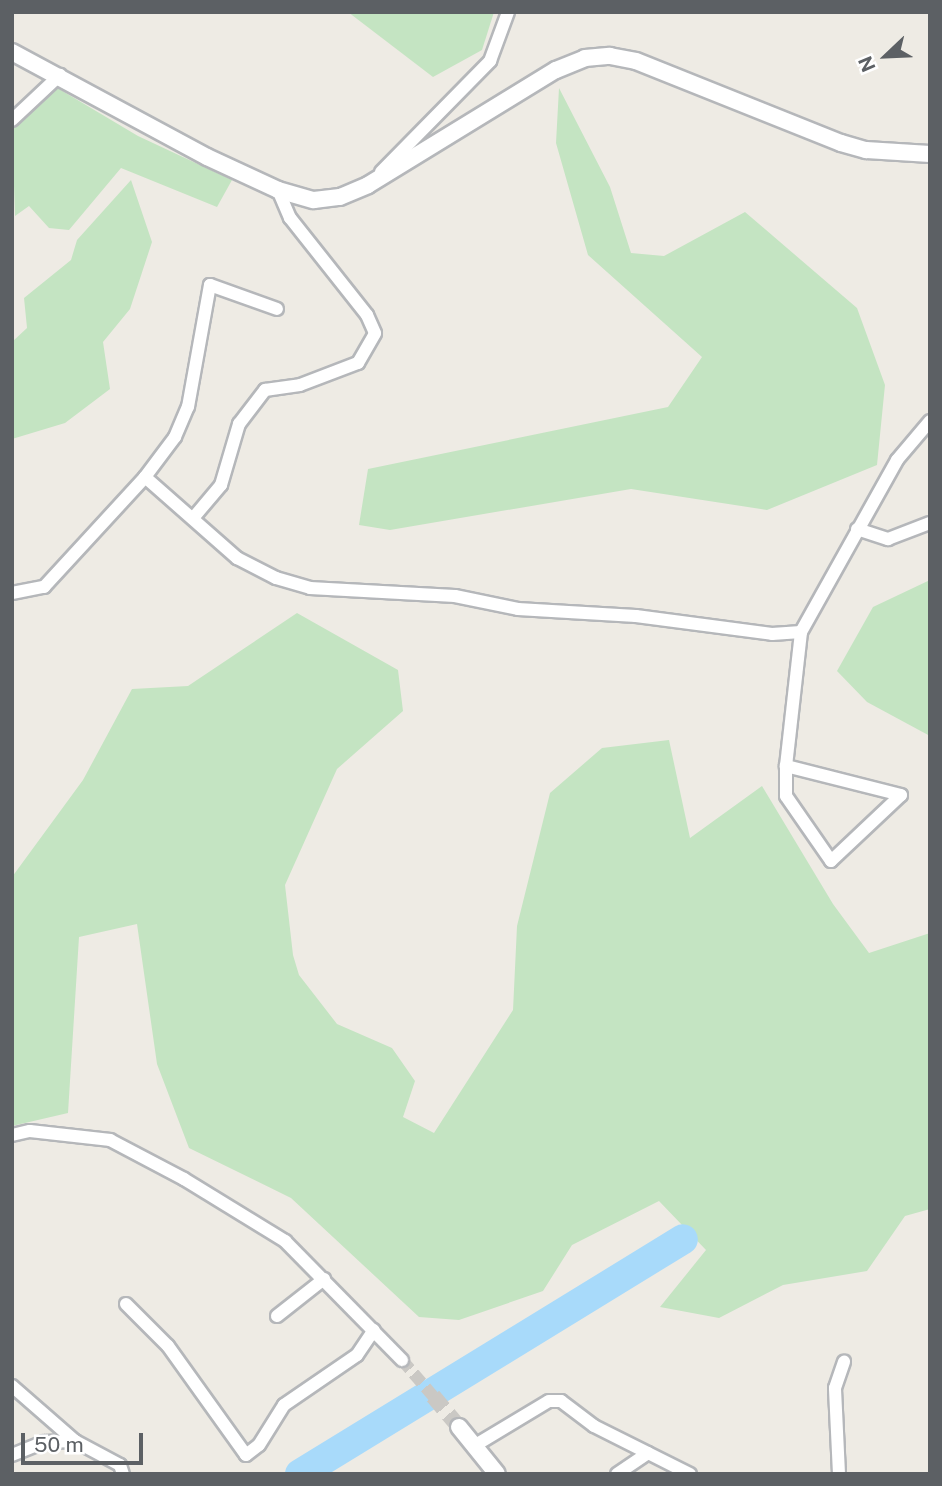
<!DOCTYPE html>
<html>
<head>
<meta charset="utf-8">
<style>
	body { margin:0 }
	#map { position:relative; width:942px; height:1486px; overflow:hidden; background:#eeebe4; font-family:"Public Sans",sans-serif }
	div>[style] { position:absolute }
	.green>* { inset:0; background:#c4e4c2 }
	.river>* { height:30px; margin:-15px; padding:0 15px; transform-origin:15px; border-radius:15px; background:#a8dafa }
	.minor-tunnel>* { height:12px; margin-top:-6px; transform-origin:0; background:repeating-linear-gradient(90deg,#cac8c4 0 12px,transparent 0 18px) }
	.tertiary-tunnel>* { height:16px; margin-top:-8px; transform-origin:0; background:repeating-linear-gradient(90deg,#cac8c4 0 16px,transparent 0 24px) }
	.roads { filter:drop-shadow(2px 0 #b5b7ba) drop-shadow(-2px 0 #b5b7ba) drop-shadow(0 2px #b5b7ba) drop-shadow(0 -2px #b5b7ba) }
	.minor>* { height:12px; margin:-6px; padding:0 6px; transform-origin:6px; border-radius:6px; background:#fff }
	.tertiary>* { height:16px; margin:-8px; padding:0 8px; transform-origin:8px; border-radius:8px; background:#fff }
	span { translate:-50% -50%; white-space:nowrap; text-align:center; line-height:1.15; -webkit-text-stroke:5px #fff; paint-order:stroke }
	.frame { position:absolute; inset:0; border:14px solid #5c6064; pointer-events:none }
	.north { position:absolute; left:851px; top:21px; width:70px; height:70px; -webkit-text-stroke:5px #fff; paint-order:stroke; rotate:247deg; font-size:19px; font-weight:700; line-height:28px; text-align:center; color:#5c6064 }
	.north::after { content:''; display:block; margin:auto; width:24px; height:32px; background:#5c6064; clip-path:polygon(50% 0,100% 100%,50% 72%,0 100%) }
	.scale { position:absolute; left:21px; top:1433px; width:122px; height:32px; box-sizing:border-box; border:4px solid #5c6064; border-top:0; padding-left:9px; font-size:21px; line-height:24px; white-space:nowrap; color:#5c6064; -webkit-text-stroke:5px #fff; paint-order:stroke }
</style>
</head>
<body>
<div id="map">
	<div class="green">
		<i style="clip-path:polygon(348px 12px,494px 12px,482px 50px,433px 77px)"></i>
		<i style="clip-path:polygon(54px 86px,138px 136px,232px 180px,217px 207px,121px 168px,69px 230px,49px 228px,29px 206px,15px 216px,12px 126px)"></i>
		<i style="clip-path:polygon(559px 88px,610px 187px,631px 253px,664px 256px,745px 212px,857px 308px,885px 385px,877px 465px,767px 510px,631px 489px,390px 530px,359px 525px,368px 469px,668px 407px,702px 357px,588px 255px,556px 143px)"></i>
		<i style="clip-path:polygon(131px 180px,152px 242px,130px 309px,103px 342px,110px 389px,65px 423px,12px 439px,12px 342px,27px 328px,24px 298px,71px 260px,77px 240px)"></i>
		<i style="clip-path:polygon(930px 580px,930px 736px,867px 702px,837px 671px,873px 607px)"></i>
		<i style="clip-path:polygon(297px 613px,398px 670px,403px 711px,337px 769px,285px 885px,293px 955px,299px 975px,337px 1024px,392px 1048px,415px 1081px,403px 1117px,434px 1133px,513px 1010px,517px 926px,550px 793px,602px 748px,669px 740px,690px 838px,762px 786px,833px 904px,869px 953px,930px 933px,930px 1209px,905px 1216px,867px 1271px,783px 1285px,719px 1318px,660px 1307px,706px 1250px,659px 1201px,572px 1245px,543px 1291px,459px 1320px,419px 1317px,291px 1198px,189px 1148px,157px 1064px,137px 924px,79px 937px,68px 1113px,12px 1126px,12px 877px,83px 780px,132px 689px,188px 686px)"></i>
	</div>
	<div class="river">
		<i style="left:300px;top:1474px;width:449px;rotate:-31.5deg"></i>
	</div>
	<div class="minor-tunnel">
		<i style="left:402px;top:1360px;width:48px;rotate:49.3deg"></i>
	</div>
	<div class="tertiary-tunnel">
		<i style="left:433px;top:1396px;width:40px;rotate:50deg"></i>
	</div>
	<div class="roads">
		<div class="minor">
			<i style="left:12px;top:120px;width:66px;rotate:-43.2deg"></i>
			<i style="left:381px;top:172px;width:156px;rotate:-45.5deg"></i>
			<i style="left:490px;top:61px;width:52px;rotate:-69.8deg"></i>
			<i style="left:145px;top:477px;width:50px;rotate:-53.1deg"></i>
			<i style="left:175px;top:437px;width:33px;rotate:-67deg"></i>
			<i style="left:188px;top:407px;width:124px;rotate:-79.8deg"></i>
			<i style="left:210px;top:285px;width:71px;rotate:19.7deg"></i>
			<i style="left:194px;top:517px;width:42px;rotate:-49.8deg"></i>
			<i style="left:221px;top:485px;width:64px;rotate:-73.6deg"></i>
			<i style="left:239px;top:424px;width:43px;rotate:-52.6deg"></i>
			<i style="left:265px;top:390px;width:35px;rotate:-8deg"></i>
			<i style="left:300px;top:385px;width:62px;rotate:-20.8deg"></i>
			<i style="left:358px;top:363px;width:34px;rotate:-60deg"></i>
			<i style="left:375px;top:333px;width:20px;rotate:-114deg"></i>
			<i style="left:367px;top:315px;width:124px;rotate:-128.4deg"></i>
			<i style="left:290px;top:218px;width:30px;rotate:-113deg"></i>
			<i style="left:857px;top:529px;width:33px;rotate:18deg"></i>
			<i style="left:888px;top:539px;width:45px;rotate:-20.9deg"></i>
			<i style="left:12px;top:593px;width:33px;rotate:-11deg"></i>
			<i style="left:44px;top:587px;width:149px;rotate:-47.4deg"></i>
			<i style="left:145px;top:477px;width:123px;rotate:41.4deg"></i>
			<i style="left:237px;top:558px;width:44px;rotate:27.1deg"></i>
			<i style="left:276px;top:578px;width:35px;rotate:16deg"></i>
			<i style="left:310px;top:588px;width:145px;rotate:3.2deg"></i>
			<i style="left:455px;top:596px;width:64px;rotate:11.7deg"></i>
			<i style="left:518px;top:609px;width:118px;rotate:3.4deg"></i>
			<i style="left:636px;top:616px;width:137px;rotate:7.5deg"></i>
			<i style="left:772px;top:634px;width:29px;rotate:-4deg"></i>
			<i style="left:801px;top:632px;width:197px;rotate:-60.8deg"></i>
			<i style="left:897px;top:460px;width:51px;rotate:-49.8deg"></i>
			<i style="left:786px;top:766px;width:30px;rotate:90deg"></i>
			<i style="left:786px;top:796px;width:79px;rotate:55.3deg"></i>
			<i style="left:831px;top:861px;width:96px;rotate:-43.3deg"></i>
			<i style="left:901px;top:795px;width:119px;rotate:-165.8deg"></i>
			<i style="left:786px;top:766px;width:135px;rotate:-83.6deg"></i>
			<i style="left:12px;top:1135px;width:18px;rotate:-13deg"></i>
			<i style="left:30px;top:1131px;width:81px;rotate:6.4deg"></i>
			<i style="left:110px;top:1140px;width:84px;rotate:27.8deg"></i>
			<i style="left:184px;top:1179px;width:119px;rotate:31.5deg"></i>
			<i style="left:285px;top:1241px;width:167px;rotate:45.5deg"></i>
			<i style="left:126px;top:1304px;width:59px;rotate:45deg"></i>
			<i style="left:168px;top:1346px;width:134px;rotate:54.4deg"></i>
			<i style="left:246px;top:1455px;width:16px;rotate:-38deg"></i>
			<i style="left:259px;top:1445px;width:47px;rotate:-58deg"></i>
			<i style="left:284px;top:1405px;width:88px;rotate:-34.4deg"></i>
			<i style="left:357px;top:1355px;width:30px;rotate:-56deg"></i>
			<i style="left:277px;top:1316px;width:60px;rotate:-38.2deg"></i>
			<i style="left:12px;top:1386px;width:84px;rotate:41.1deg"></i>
			<i style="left:474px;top:1446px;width:87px;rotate:-31deg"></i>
			<i style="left:549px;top:1401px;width:12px"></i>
			<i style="left:561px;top:1401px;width:41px;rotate:37.1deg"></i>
			<i style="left:594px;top:1426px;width:60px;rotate:26.6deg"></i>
			<i style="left:12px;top:1455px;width:35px;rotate:-22deg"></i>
			<i style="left:44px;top:1442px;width:31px;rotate:-2deg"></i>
			<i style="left:75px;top:1441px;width:51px;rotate:28.1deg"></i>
			<i style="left:120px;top:1465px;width:9px;rotate:72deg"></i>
			<i style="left:617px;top:1474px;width:37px;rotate:-34deg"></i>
			<i style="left:648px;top:1453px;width:47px;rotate:26.6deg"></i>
			<i style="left:839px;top:1474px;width:86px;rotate:-92.7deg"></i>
			<i style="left:835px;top:1388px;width:28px;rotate:-71deg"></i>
		</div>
		<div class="tertiary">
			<i style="left:12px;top:52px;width:221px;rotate:28.3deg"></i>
			<i style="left:207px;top:157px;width:78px;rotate:24.9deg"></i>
			<i style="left:278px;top:190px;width:37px;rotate:16deg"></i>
			<i style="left:314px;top:200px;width:26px;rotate:-7deg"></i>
			<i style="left:340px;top:197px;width:30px;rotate:-23deg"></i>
			<i style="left:368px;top:185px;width:220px;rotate:-31.5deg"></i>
			<i style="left:556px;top:70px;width:31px;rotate:-22deg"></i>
			<i style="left:585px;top:58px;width:25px;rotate:-5deg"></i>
			<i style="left:610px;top:56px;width:26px;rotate:11deg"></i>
			<i style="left:636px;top:61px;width:221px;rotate:21.8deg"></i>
			<i style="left:841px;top:143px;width:26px;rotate:16deg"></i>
			<i style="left:866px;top:150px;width:64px;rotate:3.6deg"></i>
			<i style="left:459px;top:1427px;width:60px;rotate:51deg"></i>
		</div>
	</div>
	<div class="frame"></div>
	<div class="north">N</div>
	<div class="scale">50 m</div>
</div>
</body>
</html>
